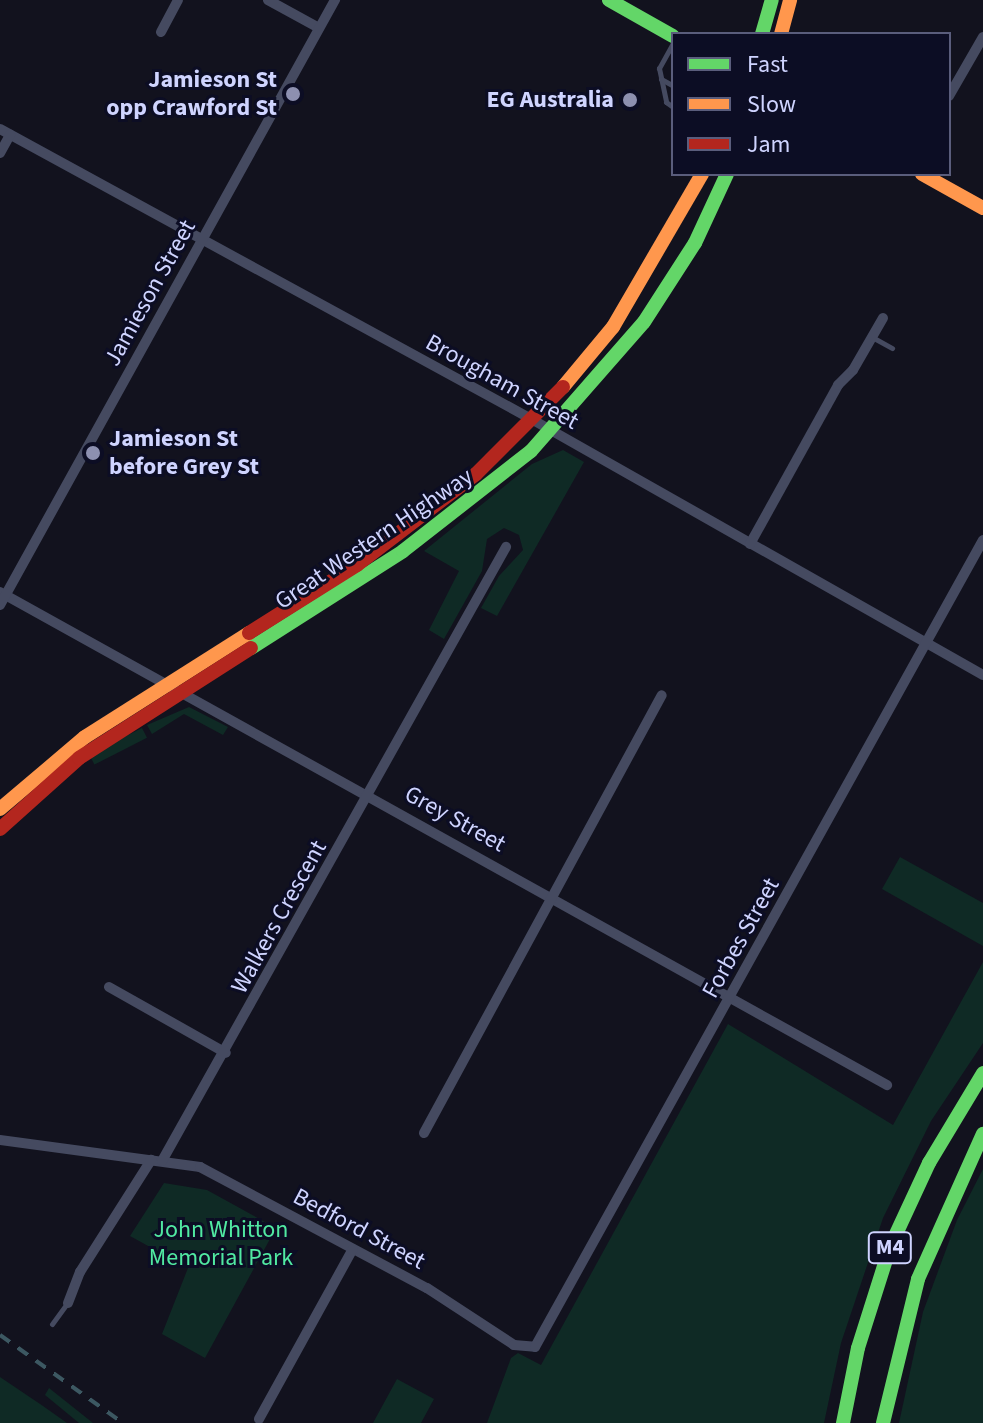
<!DOCTYPE html>
<html>
<head>
<meta charset="utf-8">
<style>
	body { margin:0 }
	#map { position:relative; width:983px; height:1423px; overflow:hidden; background:#12121e; font-family:"Source Sans 3",sans-serif }
	div>[style] { position:absolute }
	.green>* { inset:0; background:#0f2a25; transform-origin:0 0 }
	.lane>* { height:5px; margin:-2.5px; padding:0 2.5px; transform-origin:2.5px; border-radius:2.5px; background:#454a60 }
	.street>* { height:10px; margin:-5px; padding:0 5px; transform-origin:5px; border-radius:5px; background:#454a60 }
	.fast>* { height:14px; margin:-7px; padding:0 7px; transform-origin:7px; border-radius:7px; background:#63d668 }
	.slow>* { height:14px; margin:-7px; padding:0 7px; transform-origin:7px; border-radius:7px; background:#ff974d }
	.jam>* { height:14px; margin:-7px; padding:0 7px; transform-origin:7px; border-radius:7px; background:#b3261e }
	.rail>* { height:4px; margin-top:-2px; transform-origin:0; background:repeating-linear-gradient(90deg,#3c5862 0 12px,transparent 0 22px) }
	.dots>* { width:22px; height:22px; translate:-50% -50%; box-sizing:border-box; border:4px solid #0c0d24; border-radius:50% }
	span { translate:-50% -50%; white-space:nowrap; text-align:center; line-height:1.15; -webkit-text-stroke:6px #0c0d24; paint-order:stroke }
	.shield-label span { padding:2px 6px; background:#0c0d24; border:2px solid; border-radius:6px; -webkit-text-stroke-width:0 }
	.shield-label { font-size:22px; color:#cfd4ff; font-weight:700 }
	.poi-label { font-size:24px; color:#cfd4ff; font-weight:700 }
	.right { translate:-100% -50%; text-align:right }
	.left { translate:0 -50%; text-align:left }
	.street-label { font-size:24px; color:#cfd4ff }
	.park-label { font-size:24px; color:#51e9a2 }
	.legend { position:absolute; left:671px; top:32px; width:280px; height:144px; box-sizing:border-box; background:#0c0d24; border:2px solid #5a5d7c; margin:0; padding:10px 14px; list-style:none; font-size:24px; color:#cfd4ff }
	.legend li { display:flex; align-items:center; gap:16px; height:40px }
	.legend b { width:40px; border:2px solid #5a5d7c }
</style>
</head>
<body>
<div id="map">
	<div class="green">
		<i style="clip-path:polygon(563px 450px,584px 462px,497px 616px,481px 608px,499px 576px,523px 550px,519px 535px,504px 528px,487px 539px,482px 571px,444px 639px,429px 630px,459px 571px,424px 551px,532px 464px)"></i>
		<i style="clip-path:polygon(189px 707px,228px 727px,223px 735px,184px 714px,152px 734px,147px 725px)"></i>
		<i style="left:142px;top:728px;width:11px;height:59px;rotate:63deg"></i>
		<i style="clip-path:polygon(900px 857px,983px 903px,983px 946px,882px 889px)"></i>
		<i style="clip-path:polygon(983px 962px,983px 1043px,931px 1121px,883px 1218px,841px 1343px,824px 1423px,487px 1423px,511px 1358px,518px 1353px,541px 1365px,728px 1024px,893px 1125px)"></i>
		<i style="clip-path:polygon(983px 1169px,983px 1423px,899px 1423px,923px 1312px,957px 1220px)"></i>
		<i style="clip-path:polygon(164px 1183px,207px 1190px,276px 1228px,205px 1358px,162px 1334px,188px 1268px,130px 1236px)"></i>
		<i style="clip-path:polygon(0 1377px,43px 1406px,67px 1423px,0 1423px)"></i>
		<i style="clip-path:polygon(397px 1379px,434px 1399px,421px 1423px,373px 1423px)"></i>
		<i style="clip-path:polygon(49px 1388px,93px 1423px,79px 1423px,45px 1395px)"></i>
	</div>
	<div class="lane">
		<i style="left:673px;top:43px;width:29px;rotate:119deg"></i>
		<i style="left:659px;top:68px;width:35px;rotate:78deg"></i>
		<i style="left:666px;top:102px;width:9px;rotate:36deg"></i>
		<i style="left:661px;top:79px;width:13px;rotate:29deg"></i>
		<i style="left:872px;top:337px;width:23px;rotate:29deg"></i>
		<i style="left:52px;top:1324px;width:26px;rotate:-54deg"></i>
	</div>
	<div class="street">
		<i style="left:268px;top:0;width:58px;rotate:28.8deg"></i>
		<i style="left:161px;top:32px;width:36px;rotate:-62deg"></i>
		<i style="left:949px;top:96px;width:68px;rotate:-60deg"></i>
		<i style="left:0;top:129px;width:607px;rotate:28.63deg"></i>
		<i style="left:533px;top:420px;width:517px;rotate:29.54deg"></i>
		<i style="left:0;top:153px;width:21px;rotate:-61deg"></i>
		<i style="left:750px;top:544px;width:182px;rotate:-61deg"></i>
		<i style="left:838px;top:385px;width:21px;rotate:-45deg"></i>
		<i style="left:853px;top:370px;width:60px;rotate:-60deg"></i>
		<i style="left:0;top:592px;width:1015px;rotate:29.07deg"></i>
		<i style="left:0;top:605px;width:692px;rotate:-61.03deg"></i>
		<i style="left:109px;top:987px;width:134px;rotate:29.4deg"></i>
		<i style="left:424px;top:1133px;width:498px;rotate:-61.5deg"></i>
		<i style="left:0;top:1140px;width:202px;rotate:7.7deg"></i>
		<i style="left:200px;top:1167px;width:257px;rotate:28.1deg"></i>
		<i style="left:427px;top:1288px;width:104px;rotate:33.2deg"></i>
		<i style="left:514px;top:1345px;width:21px;rotate:5deg"></i>
		<i style="left:535px;top:1347px;width:923px;rotate:-60.96deg"></i>
		<i style="left:162px;top:1161px;width:704px;rotate:-60.74deg"></i>
		<i style="left:68px;top:1303px;width:33px;rotate:-69deg"></i>
		<i style="left:80px;top:1272px;width:133px;rotate:-57.6deg"></i>
		<i style="left:259px;top:1419px;width:194px;rotate:-61.1deg"></i>
	</div>
	<div class="fast">
		<i style="left:609px;top:0;width:73px;rotate:29.4deg"></i>
		<i style="left:762px;top:34px;width:35px;rotate:-74deg"></i>
		<i style="left:251px;top:648px;width:180px;rotate:-32.5deg"></i>
		<i style="left:403px;top:551px;width:162px;rotate:-38deg"></i>
		<i style="left:531px;top:451px;width:171px;rotate:-48.8deg"></i>
		<i style="left:644px;top:322px;width:94px;rotate:-57.2deg"></i>
		<i style="left:695px;top:243px;width:76px;rotate:-65.1deg"></i>
		<i style="left:843px;top:1423px;width:76px;rotate:-78.7deg"></i>
		<i style="left:858px;top:1348px;width:106px;rotate:-72.4deg"></i>
		<i style="left:890px;top:1247px;width:93px;rotate:-65.1deg"></i>
		<i style="left:929px;top:1163px;width:105px;rotate:-59deg"></i>
		<i style="left:883px;top:1423px;width:148px;rotate:-76.3deg"></i>
		<i style="left:918px;top:1279px;width:159px;rotate:-65.9deg"></i>
	</div>
	<div class="slow">
		<i style="left:781px;top:34px;width:35px;rotate:-75deg"></i>
		<i style="left:922px;top:174px;width:70px;rotate:29.1deg"></i>
		<i style="left:563px;top:387px;width:78px;rotate:-50.2deg"></i>
		<i style="left:613px;top:327px;width:177px;rotate:-59.8deg"></i>
		<i style="left:0;top:809px;width:111px;rotate:-40.3deg"></i>
		<i style="left:85px;top:737px;width:194px;rotate:-32.4deg"></i>
	</div>
	<div class="jam">
		<i style="left:249px;top:633px;width:128px;rotate:-32.2deg"></i>
		<i style="left:357px;top:565px;width:150px;rotate:-37.4deg"></i>
		<i style="left:476px;top:474px;width:123px;rotate:-45deg"></i>
		<i style="left:0;top:829px;width:106px;rotate:-41.9deg"></i>
		<i style="left:79px;top:758px;width:204px;rotate:-32.6deg"></i>
	</div>
	<div class="rail">
		<i style="left:0;top:1335px;width:151px;rotate:35.6deg"></i>
	</div>
	<div class="dots">
		<i style="left:293px;top:94px;background:#8d90b0"></i>
		<i style="left:630px;top:100px;background:#8d90b0"></i>
		<i style="left:93px;top:453px;background:#8d90b0"></i>
	</div>
	<div class="shield-label">
		<span style="left:890px;top:1248px">M4</span>
	</div>
	<div class="poi-label">
		<span class="right" style="left:277px;top:94px">Jamieson St<br>opp Crawford St</span>
		<span class="right" style="left:614px;top:100px">EG Australia</span>
		<span class="left" style="left:109px;top:453px">Jamieson St<br>before Grey St</span>
	</div>
	<div class="street-label">
		<span style="left:150px;top:293px;rotate:-61deg">Jamieson Street</span>
		<span style="left:502px;top:382px;rotate:29deg">Brougham Street</span>
		<span style="left:374px;top:539px;rotate:-34deg">Great Western Highway</span>
		<span style="left:455px;top:819px;rotate:29deg">Grey Street</span>
		<span style="left:279px;top:917px;rotate:-61deg">Walkers Crescent</span>
		<span style="left:741px;top:938px;rotate:-61deg">Forbes Street</span>
		<span style="left:359px;top:1229px;rotate:28deg">Bedford Street</span>
	</div>
	<div class="park-label">
		<span style="left:221px;top:1244px">John Whitton<br>Memorial Park</span>
	</div>
	<ul class="legend">
	<li><b style="height:10px;background:#63d668"></b>Fast</li>
	<li><b style="height:10px;background:#ff974d"></b>Slow</li>
	<li><b style="height:10px;background:#b3261e"></b>Jam</li>
	</ul>
</div>
</body>
</html>
